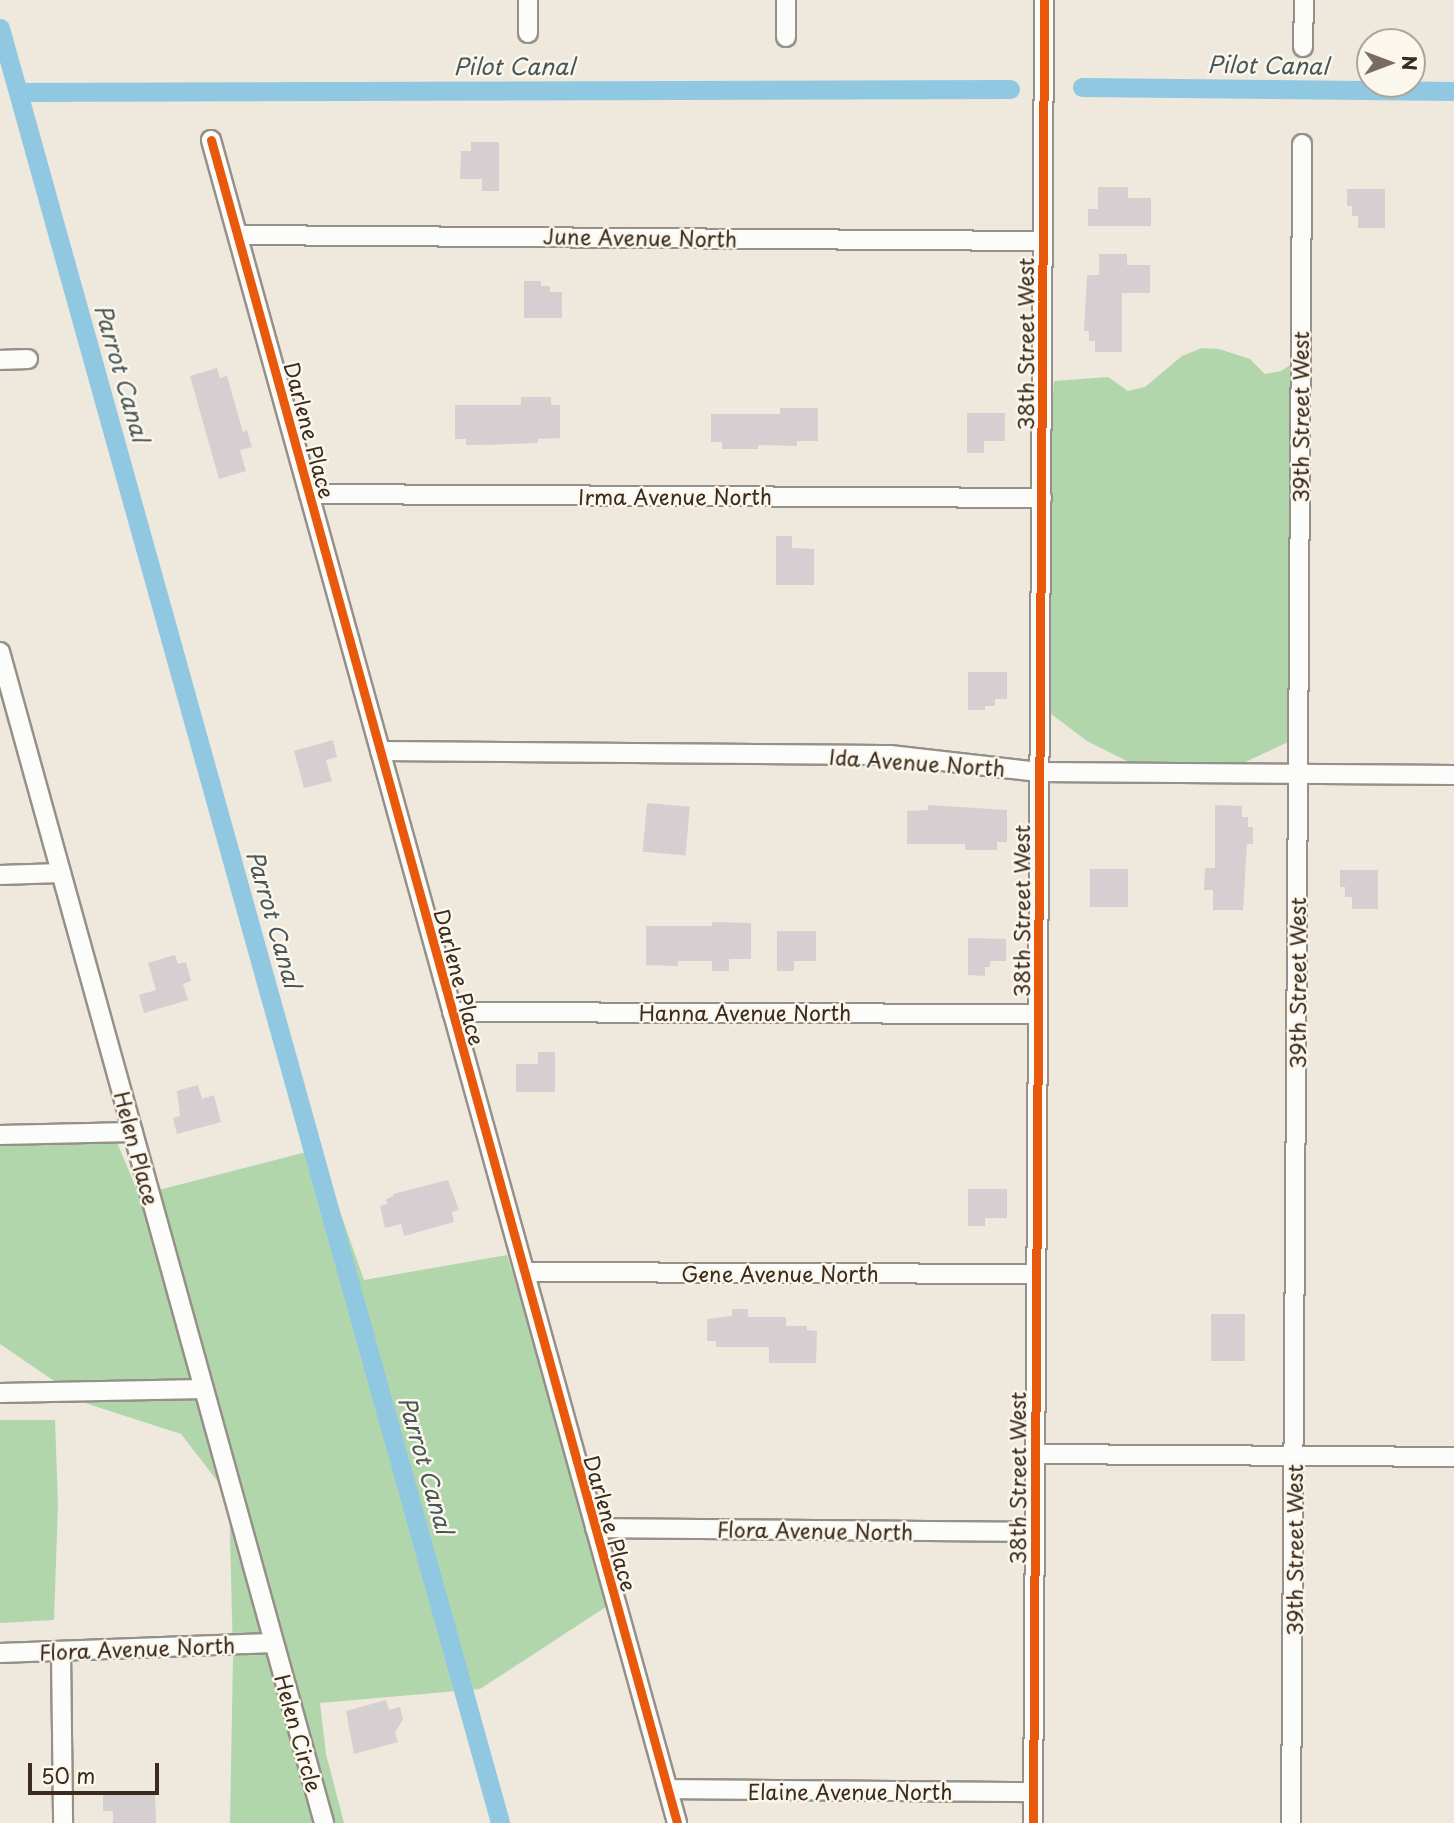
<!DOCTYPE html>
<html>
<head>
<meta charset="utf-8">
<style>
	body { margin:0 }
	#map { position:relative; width:1454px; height:1823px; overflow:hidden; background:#eee8dd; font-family:"Playpen Sans",sans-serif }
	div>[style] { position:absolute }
	.green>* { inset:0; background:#b2d6ac }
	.canal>* { height:19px; margin:-9.5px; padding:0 9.5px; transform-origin:9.5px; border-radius:9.5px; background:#90c8e1 }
	.building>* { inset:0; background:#d5cfd1; transform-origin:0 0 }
	.roads { filter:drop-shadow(2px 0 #969088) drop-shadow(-2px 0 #969088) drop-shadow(0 2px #969088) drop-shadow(0 -2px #969088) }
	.street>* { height:18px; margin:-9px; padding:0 9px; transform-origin:9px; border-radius:9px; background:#fcfcfa }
	.cycleway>* { height:9px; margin:-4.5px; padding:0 4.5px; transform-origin:4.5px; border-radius:4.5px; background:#e8590c }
	span { translate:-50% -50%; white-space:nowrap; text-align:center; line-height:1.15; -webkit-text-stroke:5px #fbf7ec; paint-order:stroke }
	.street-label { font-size:21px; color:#3b2a1e }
	.water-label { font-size:23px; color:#485659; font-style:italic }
	.north { position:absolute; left:1356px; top:28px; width:70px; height:70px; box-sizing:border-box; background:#fbf7ec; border:2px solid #aea59a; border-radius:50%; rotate:90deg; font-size:19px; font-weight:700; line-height:28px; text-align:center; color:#3b2a1e }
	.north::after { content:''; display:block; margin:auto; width:24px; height:32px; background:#7a6c61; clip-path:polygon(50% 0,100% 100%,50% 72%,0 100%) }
	.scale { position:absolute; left:28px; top:1763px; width:131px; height:32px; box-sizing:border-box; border:4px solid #3b2a1e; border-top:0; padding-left:9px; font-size:21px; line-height:24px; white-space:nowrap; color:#3b2a1e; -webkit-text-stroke:5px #fbf7ec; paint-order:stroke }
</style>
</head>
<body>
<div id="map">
	<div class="green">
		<i style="clip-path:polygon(1202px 348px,1219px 349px,1250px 359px,1265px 374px,1281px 371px,1310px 352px,1301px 736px,1239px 765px,1172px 772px,1129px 762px,1087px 741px,1039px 705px,1045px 512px,1054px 381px,1108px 377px,1128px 391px,1145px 387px,1182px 356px)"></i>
		<i style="clip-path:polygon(108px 1121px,139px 1195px,318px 1149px,364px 1280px,507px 1255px,615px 1601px,480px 1689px,320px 1703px,326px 1754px,344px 1823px,230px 1823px,233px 1656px,229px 1496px,181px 1434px,88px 1404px,0 1344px,0 1135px)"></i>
		<i style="clip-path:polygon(0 1420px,55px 1420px,58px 1505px,54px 1620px,0 1623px)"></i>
	</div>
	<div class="canal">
		<i style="left:0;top:28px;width:1863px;rotate:74.43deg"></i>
		<i style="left:1082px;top:87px;width:372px;rotate:0.6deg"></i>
		<i style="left:18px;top:92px;width:992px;rotate:-0.17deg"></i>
	</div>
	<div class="building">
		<i style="clip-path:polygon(471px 142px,499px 142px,499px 191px,482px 191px,482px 179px,460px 179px,461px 151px,471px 151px)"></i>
		<i style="clip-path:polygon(1098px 187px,1128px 187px,1128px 198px,1151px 198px,1151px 226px,1088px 226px,1088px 209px,1098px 209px)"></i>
		<i style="clip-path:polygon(1347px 189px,1385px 189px,1385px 228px,1358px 228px,1358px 216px,1352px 216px,1352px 206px,1347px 206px)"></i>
		<i style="clip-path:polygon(1099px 254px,1127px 254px,1127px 265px,1150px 265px,1150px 293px,1122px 293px,1122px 352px,1095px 352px,1095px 341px,1089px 341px,1089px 331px,1084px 331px,1087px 275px,1099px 275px)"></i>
		<i style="clip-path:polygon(524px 281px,541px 281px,541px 286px,550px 286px,550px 292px,562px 292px,562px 318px,524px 318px)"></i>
		<i style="clip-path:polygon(217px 368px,220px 378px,227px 376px,243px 432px,247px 430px,252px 447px,240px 450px,246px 471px,219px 479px,190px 376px)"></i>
		<i style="clip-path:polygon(521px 397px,551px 397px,551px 405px,560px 405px,560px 438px,538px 439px,538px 443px,481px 445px,466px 445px,466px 439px,455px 439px,455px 405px,521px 405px)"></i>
		<i style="clip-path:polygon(780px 408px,818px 408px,818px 441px,797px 441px,797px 446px,758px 445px,758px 449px,722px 449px,722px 442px,711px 442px,711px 414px,780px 414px)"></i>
		<i style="clip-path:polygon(967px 413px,1005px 413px,1005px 441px,984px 441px,984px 453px,967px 453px)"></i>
		<i style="clip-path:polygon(776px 536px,792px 536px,792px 548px,814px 549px,814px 585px,776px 585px)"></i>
		<i style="clip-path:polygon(968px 672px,1007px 672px,1007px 699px,995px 699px,995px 706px,985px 706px,985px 710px,968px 710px)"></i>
		<i style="clip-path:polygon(333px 740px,337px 757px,326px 760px,332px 781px,304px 788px,294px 751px)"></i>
		<i style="left:647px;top:803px;width:43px;height:49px;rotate:5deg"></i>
		<i style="clip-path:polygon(928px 805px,1007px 810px,1007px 842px,997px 842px,997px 850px,965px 850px,965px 844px,907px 844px,907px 811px,928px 810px)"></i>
		<i style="clip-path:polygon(1215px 805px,1242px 806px,1242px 817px,1248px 817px,1248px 827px,1253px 827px,1253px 844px,1247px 844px,1243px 910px,1213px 910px,1213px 890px,1204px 890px,1205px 868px,1215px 868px)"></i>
		<i style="left:1090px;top:869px;width:38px;height:38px"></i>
		<i style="clip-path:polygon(1340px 870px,1378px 870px,1378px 909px,1352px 909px,1352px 897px,1345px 897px,1345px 887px,1340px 887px)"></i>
		<i style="clip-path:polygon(712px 922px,751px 923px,751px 959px,729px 959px,729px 971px,712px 971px,712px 961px,678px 961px,678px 966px,646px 965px,646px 926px,712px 926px)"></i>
		<i style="clip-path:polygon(777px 931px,816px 931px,816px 961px,794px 961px,794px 971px,777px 971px)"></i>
		<i style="clip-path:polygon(968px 938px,1006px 939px,1006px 961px,990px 961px,990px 967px,985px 967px,985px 976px,968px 975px)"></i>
		<i style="clip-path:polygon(175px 955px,178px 964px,186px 962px,191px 981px,183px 984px,188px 1000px,144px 1013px,139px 995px,156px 990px,148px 963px)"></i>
		<i style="clip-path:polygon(538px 1052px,555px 1052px,555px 1092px,516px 1092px,516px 1064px,538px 1064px)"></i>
		<i style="clip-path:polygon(198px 1085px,202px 1099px,214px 1095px,221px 1122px,177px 1134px,173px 1118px,180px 1116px,177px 1091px)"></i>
		<i style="clip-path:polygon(448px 1180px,459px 1210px,452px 1212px,454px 1222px,404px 1236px,401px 1224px,385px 1228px,380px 1206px,387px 1204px,386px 1199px,394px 1196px,393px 1194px)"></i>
		<i style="clip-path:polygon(968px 1189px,1007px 1189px,1007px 1218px,985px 1218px,985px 1226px,968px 1226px)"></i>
		<i style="clip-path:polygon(732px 1309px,748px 1309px,748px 1317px,786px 1317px,786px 1326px,807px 1326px,807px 1330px,817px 1331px,816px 1363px,769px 1363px,769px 1347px,716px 1347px,716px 1341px,707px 1341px,707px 1319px,732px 1316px)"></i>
		<i style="left:1211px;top:1314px;width:34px;height:47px"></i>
		<i style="clip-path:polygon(386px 1700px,389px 1710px,400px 1707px,403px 1719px,395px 1733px,398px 1742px,354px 1754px,346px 1711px)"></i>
		<i style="clip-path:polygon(155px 1793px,156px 1823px,113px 1823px,113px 1811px,103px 1811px,103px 1794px)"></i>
	</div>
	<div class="roads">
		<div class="street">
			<i style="left:528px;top:33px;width:33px;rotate:-90deg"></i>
			<i style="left:786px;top:37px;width:37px;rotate:-90deg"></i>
			<i style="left:1303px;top:47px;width:47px;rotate:-88.8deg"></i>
			<i style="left:211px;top:140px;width:1746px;rotate:74.52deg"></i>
			<i style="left:238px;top:235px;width:804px;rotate:0.43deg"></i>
			<i style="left:0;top:360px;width:28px;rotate:-2deg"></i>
			<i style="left:309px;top:494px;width:733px;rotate:0.31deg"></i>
			<i style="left:0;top:652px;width:1215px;rotate:74.53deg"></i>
			<i style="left:380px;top:751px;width:510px;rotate:0.45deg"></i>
			<i style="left:890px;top:755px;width:150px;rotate:6.5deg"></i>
			<i style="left:1039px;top:772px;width:415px;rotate:0.4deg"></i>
			<i style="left:0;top:875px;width:61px;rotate:-1.9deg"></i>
			<i style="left:452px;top:1012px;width:586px;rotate:0.2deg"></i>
			<i style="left:0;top:1135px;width:133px;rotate:-1.3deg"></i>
			<i style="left:525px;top:1272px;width:510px;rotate:0.22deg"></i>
			<i style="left:0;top:1393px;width:204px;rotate:-1.1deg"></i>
			<i style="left:1034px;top:1454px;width:420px;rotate:0.4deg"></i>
			<i style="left:595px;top:1528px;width:439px;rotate:0.5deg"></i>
			<i style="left:61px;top:1651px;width:172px;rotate:89.3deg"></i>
			<i style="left:0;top:1653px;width:273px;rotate:-2.1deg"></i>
			<i style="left:668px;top:1789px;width:365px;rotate:0.5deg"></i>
			<i style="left:1033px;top:1823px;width:1823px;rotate:-89.65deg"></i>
			<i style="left:1291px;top:1823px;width:1679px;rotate:-89.62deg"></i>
		</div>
	</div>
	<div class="cycleway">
		<i style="left:211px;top:140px;width:1746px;rotate:74.52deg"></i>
		<i style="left:1033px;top:1823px;width:1823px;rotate:-89.65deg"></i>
	</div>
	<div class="street-label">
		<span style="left:640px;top:237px;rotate:1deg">June Avenue North</span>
		<span style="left:1025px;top:344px;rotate:-90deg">38th Street West</span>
		<span style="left:1300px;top:417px;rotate:-90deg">39th Street West</span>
		<span style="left:310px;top:430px;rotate:75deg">Darlene Place</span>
		<span style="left:675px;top:496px">Irma Avenue North</span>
		<span style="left:917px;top:762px;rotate:4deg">Ida Avenue North</span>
		<span style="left:1021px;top:911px;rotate:-90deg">38th Street West</span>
		<span style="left:460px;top:977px;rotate:75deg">Darlene Place</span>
		<span style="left:1297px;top:983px;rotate:-90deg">39th Street West</span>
		<span style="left:745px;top:1012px">Hanna Avenue North</span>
		<span style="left:137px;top:1148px;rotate:75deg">Helen Place</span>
		<span style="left:780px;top:1273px">Gene Avenue North</span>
		<span style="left:1017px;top:1478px;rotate:-90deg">38th Street West</span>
		<span style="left:611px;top:1523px;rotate:74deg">Darlene Place</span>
		<span style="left:815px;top:1530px;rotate:1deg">Flora Avenue North</span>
		<span style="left:1294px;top:1550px;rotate:-90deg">39th Street West</span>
		<span style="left:137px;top:1648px;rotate:-2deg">Flora Avenue North</span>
		<span style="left:299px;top:1733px;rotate:74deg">Helen Circle</span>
		<span style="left:850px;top:1791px">Elaine Avenue North</span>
	</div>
	<div class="water-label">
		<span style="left:1268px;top:65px;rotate:1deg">Pilot Canal</span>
		<span style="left:514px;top:66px">Pilot Canal</span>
		<span style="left:122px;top:373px;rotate:74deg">Parrot Canal</span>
		<span style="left:274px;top:919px;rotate:74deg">Parrot Canal</span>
		<span style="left:426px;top:1465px;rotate:74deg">Parrot Canal</span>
	</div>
	<div class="north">N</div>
	<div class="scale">50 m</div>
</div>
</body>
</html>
